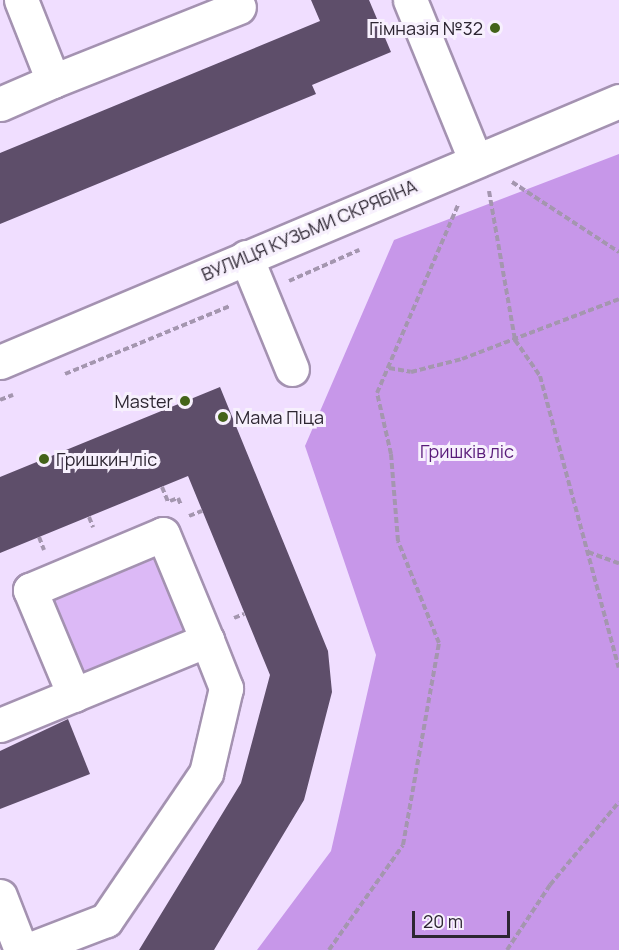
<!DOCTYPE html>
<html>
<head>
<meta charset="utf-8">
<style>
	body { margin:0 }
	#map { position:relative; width:619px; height:950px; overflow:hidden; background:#f0deff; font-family:Manrope,sans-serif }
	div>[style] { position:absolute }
	.green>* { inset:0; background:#dcb9f6; transform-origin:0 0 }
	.forest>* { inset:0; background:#c797e9 }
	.building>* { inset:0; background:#5e4e6a }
	.path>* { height:4px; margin-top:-2px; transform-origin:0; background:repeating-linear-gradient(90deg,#a496af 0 6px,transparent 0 9px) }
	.roads { filter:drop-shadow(2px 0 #a492b1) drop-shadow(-2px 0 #a492b1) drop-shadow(0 2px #a492b1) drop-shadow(0 -2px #a492b1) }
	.minor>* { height:33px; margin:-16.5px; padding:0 16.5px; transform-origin:16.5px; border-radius:16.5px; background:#fff }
	.dots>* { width:16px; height:16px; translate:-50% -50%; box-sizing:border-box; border:3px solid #f7f0fd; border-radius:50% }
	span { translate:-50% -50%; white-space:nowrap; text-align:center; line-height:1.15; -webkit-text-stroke:6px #f7f0fd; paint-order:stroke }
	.poi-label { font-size:18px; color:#2d2632 }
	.right { translate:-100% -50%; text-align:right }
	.left { translate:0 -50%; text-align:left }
	.street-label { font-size:18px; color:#2d2632 }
	.park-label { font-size:18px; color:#581a79 }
	.scale { position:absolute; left:412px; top:911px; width:98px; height:27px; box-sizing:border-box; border:3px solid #2d2632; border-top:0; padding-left:8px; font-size:18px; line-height:21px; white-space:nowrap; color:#2d2632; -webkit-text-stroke:4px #f7f0fd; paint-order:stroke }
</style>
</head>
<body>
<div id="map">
	<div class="green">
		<i style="left:162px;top:538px;width:107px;height:139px;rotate:68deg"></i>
	</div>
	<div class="forest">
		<i style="clip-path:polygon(619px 154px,619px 950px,257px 950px,331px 851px,376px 655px,305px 446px,394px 240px)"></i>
	</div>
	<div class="building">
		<i style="clip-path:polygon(311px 0,369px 0,391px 52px,312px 85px,316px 94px,0 224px,0 153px,320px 21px)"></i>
		<i style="clip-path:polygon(220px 387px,328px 651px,332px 692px,304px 800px,214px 950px,139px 950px,241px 783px,270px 675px,188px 476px,0 553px,0 477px)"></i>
		<i style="clip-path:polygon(68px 719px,90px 774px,0 809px,0 751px)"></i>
	</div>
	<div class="path">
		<i style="left:512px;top:182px;width:128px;rotate:33.2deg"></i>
		<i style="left:489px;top:191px;width:151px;rotate:80.1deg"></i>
		<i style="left:515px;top:340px;width:44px;rotate:55.2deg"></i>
		<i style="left:540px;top:376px;width:302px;rotate:74.9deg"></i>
		<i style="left:289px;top:281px;width:77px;rotate:-23.9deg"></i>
		<i style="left:389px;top:368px;width:22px;rotate:10deg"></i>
		<i style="left:411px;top:372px;width:53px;rotate:-14.3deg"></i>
		<i style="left:462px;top:359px;width:168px;rotate:-20.9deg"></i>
		<i style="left:65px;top:374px;width:178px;rotate:-22.4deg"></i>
		<i style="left:0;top:400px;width:14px;rotate:-21deg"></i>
		<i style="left:162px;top:487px;width:16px;rotate:68deg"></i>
		<i style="left:170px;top:501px;width:9px;rotate:-21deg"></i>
		<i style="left:178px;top:498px;width:8px;rotate:67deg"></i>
		<i style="left:189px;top:516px;width:14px;rotate:-21deg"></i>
		<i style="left:89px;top:517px;width:11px;rotate:68deg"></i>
		<i style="left:39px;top:537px;width:14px;rotate:69deg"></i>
		<i style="left:588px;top:552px;width:33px;rotate:20deg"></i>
		<i style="left:234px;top:618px;width:11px;rotate:-22deg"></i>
		<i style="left:329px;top:950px;width:128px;rotate:-54.8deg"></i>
		<i style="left:403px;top:845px;width:205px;rotate:-79.9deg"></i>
		<i style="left:439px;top:643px;width:110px;rotate:-111.9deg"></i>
		<i style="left:398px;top:541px;width:87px;rotate:-94.6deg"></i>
		<i style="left:391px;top:454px;width:63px;rotate:-102.9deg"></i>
		<i style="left:377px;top:393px;width:205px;rotate:-66.7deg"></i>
		<i style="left:507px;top:950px;width:78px;rotate:-56.5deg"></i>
		<i style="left:550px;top:885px;width:108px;rotate:-50.3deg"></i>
	</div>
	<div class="roads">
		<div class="minor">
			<i style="left:21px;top:0;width:87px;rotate:68.4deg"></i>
			<i style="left:53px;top:81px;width:200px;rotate:-21.7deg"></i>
			<i style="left:410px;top:0;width:172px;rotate:67.8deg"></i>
			<i style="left:0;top:104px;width:58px;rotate:-23.5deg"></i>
			<i style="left:246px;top:257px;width:121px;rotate:67.7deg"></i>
			<i style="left:0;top:362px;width:672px;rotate:-22.86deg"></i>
			<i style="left:74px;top:695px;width:114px;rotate:-112.7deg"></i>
			<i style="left:30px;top:590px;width:144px;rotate:-22.8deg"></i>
			<i style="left:163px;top:534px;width:115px;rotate:67.5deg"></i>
			<i style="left:0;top:725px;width:224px;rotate:-22.3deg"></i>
			<i style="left:207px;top:640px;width:52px;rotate:68.4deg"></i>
			<i style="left:226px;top:688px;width:87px;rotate:103.2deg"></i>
			<i style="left:206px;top:773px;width:178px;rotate:124.2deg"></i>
			<i style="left:106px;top:920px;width:84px;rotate:159deg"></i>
			<i style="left:0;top:896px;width:58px;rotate:68.7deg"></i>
		</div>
	</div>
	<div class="dots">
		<i style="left:495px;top:28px;background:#436319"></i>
		<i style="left:185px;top:401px;background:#436319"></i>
		<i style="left:223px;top:417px;background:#436319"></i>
		<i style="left:44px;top:459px;background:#436319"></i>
	</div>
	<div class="poi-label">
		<span class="right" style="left:483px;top:28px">Гімназія №32</span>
		<span class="right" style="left:173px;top:401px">Master</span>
		<span class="left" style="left:235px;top:417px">Мама Піца</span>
		<span class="left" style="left:56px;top:459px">Гришкин ліс</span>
	</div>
	<div class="street-label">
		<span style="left:309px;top:230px;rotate:-23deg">ВУЛИЦЯ КУЗЬМИ СКРЯБІНА</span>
	</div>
	<div class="park-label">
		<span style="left:467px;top:451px">Гришків ліс</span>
	</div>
	<div class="scale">20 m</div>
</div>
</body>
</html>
